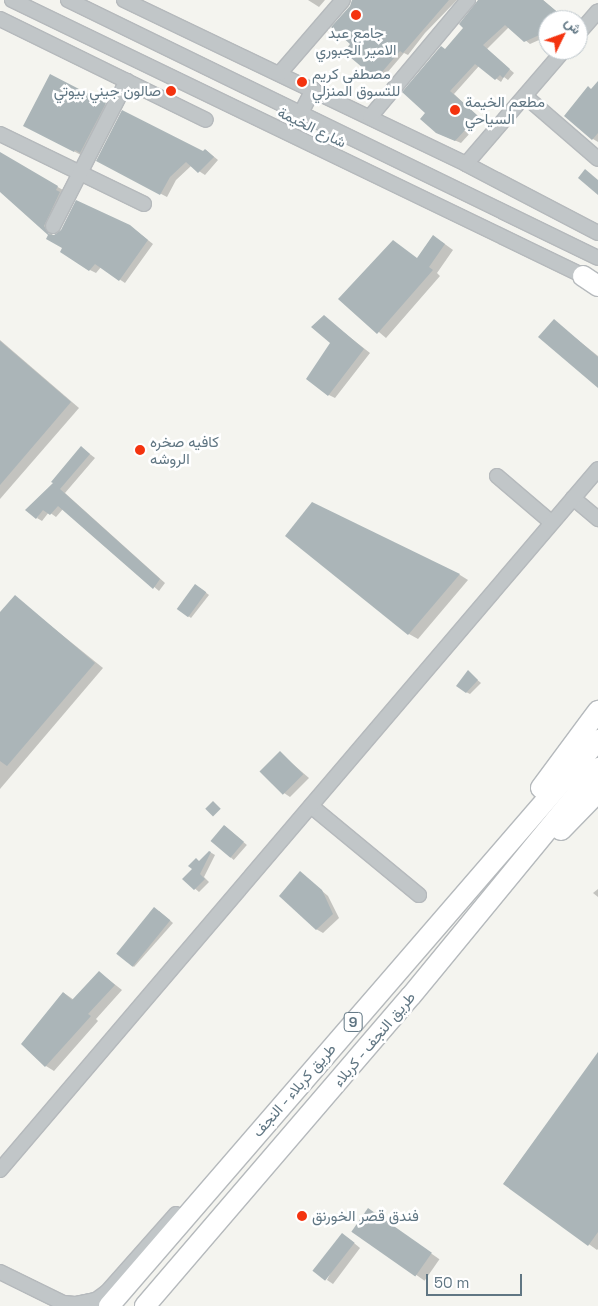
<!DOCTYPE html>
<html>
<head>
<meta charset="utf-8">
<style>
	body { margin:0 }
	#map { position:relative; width:598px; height:1306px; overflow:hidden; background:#f4f4ef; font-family:"Space Grotesk",Vazirmatn,sans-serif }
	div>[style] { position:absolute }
	.shadow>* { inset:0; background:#0003; transform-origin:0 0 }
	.building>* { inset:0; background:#abb5b8; transform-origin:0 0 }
	.roads { filter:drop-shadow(1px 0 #b5b9bc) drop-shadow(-1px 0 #b5b9bc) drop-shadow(0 1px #b5b9bc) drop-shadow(0 -1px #b5b9bc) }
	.minor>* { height:14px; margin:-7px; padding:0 7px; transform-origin:7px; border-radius:7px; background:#c1c6c8 }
	.highway>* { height:20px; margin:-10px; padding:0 10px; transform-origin:10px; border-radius:10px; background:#fff }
	.dots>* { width:14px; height:14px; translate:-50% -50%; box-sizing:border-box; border:2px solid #fff; border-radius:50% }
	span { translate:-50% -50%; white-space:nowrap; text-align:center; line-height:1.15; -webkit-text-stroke:5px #fff; paint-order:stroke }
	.shield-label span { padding:1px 4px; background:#fff; border:1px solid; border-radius:4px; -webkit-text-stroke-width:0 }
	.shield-label { font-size:14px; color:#607683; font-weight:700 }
	.poi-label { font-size:15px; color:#607683 }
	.left { translate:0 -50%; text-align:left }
	.right { translate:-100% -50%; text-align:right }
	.street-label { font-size:15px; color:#607683 }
	.north { position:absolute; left:538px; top:10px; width:50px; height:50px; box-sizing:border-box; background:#fff; border:1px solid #bfc8cd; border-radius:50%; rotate:48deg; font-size:14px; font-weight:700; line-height:20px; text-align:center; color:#607683 }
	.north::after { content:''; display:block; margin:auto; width:18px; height:22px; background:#f4330f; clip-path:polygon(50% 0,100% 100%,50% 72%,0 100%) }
	.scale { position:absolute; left:426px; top:1274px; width:96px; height:22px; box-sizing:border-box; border:2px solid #607683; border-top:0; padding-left:6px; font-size:15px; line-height:18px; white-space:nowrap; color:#607683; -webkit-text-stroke:4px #fff; paint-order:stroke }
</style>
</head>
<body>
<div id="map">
	<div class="shadow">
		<i style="clip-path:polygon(308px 0,325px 0,319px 7px)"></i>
		<i style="clip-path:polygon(354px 0,457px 0,425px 33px,408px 55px,404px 53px,381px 80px,377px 78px,352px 44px,351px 6px)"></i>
		<i style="clip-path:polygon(487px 0,543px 0,565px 19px,548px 20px,548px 36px,530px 44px,509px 27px,487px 49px,514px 73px,508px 80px,504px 77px,501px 82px,479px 66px,454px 94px,482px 120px,461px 143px,442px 135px,427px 113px,446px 50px)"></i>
		<i style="clip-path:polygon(598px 83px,598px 142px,593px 139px,592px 90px)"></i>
		<i style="clip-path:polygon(105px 104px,112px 108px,87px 156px,82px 153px,81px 155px,31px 129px)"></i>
		<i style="clip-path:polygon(206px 150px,218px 160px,205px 175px,191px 166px,176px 180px,167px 197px,98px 161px,204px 152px)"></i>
		<i style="clip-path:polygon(0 154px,63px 190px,61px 194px,66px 197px,50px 230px,53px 236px,130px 226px,153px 244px,125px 283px,101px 267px,96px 273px,90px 270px,0 190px)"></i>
		<i style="clip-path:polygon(442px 242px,453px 250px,437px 273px,440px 276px,386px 338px,340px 299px,418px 259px)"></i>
		<i style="clip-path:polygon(324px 317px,370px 353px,335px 398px,329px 395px,331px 343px)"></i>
		<i style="clip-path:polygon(554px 321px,598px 356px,598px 387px)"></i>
		<i style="clip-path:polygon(0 340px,79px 408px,0 499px)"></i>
		<i style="clip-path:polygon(82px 448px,95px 458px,65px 493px,165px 583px,159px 591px,63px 509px,56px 517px,49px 512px,42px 521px,37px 518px,55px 483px)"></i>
		<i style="clip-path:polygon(312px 503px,460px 575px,468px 580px,418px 639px,409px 634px)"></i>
		<i style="clip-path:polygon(200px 588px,209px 595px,191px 618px,178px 608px)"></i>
		<i style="clip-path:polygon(15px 597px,103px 668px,0 789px,0 614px)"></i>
		<i style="clip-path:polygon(468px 672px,481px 683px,470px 694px,466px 692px)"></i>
		<i style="clip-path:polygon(280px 753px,309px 778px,290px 797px,284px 793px)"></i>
		<i style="left:225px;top:826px;width:29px;height:20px;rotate:41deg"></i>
		<i style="clip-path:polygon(210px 852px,215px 855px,204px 877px,209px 882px,199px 892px,184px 879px)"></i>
		<i style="clip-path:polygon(301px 873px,328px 896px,339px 918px,323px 933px,316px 929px)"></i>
		<i style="clip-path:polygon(598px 889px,598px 897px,593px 893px)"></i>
		<i style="clip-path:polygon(159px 911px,173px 923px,134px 967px,130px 964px)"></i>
		<i style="clip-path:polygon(99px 972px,122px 990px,96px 1019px,98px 1021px,54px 1071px,46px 1066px,23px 1044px,64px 993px,74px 1000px)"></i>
		<i style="clip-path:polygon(598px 1054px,598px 1249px,597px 1250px,504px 1183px)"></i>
		<i style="left:369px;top:1210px;width:86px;height:26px;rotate:35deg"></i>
		<i style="clip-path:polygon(348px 1238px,360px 1248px,333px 1284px,327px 1280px)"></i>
	</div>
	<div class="building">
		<i style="clip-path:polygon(352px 0,449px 0,403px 53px,400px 51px,376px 79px,344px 52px,350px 44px,331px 27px,350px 6px)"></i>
		<i style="clip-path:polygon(478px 0,543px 0,567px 20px,548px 20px,548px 31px,524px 42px,505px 25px,483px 45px,510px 69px,503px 78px,500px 75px,495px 80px,475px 64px,450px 91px,478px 116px,455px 141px,436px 133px,420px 119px,425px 113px,402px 92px,441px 46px,445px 49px,463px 28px,459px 24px)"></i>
		<i style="clip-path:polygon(50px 74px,106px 103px,80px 153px,75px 150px,74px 152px,23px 126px)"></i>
		<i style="clip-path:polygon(598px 81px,598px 133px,592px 140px,564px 116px,588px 86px,591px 89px)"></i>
		<i style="clip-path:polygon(122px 110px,203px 151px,205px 149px,214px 157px,198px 173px,186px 162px,170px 177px,160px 195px,96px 161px)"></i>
		<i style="clip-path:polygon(0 152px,58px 186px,56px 190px,60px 192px,44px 226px,49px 234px,54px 235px,61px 230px,76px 200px,130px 225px,148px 240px,119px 281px,95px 264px,89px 271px,60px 252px,62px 248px,46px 239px,48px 235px,0 192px)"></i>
		<i style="clip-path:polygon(585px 169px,598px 180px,598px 195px,578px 178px)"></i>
		<i style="clip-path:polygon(433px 235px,445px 244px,429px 267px,433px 270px,377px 334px,338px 299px,393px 240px,417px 258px)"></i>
		<i style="clip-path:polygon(324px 315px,364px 349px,328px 396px,306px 379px,330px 343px,311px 327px)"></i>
		<i style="clip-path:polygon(554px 319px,598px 357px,598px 388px,538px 337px)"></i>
		<i style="clip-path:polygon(0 341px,71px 402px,0 485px)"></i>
		<i style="clip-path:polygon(81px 446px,90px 454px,60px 489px,160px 579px,153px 589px,58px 506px,50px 515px,43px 510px,36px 519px,25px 510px,53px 483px,51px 482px)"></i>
		<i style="clip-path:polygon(312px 502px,460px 574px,408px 635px,285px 536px)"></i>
		<i style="left:195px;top:584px;width:14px;height:31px;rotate:36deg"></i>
		<i style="clip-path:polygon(15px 595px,95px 663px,7px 766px,0 761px,0 612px)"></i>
		<i style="clip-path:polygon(468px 670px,478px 680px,466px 693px,456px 686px)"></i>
		<i style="left:280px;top:751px;width:33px;height:29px;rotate:45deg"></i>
		<i style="left:213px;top:801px;width:11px;height:11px;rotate:45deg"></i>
		<i style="left:224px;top:825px;width:26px;height:21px;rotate:40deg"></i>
		<i style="clip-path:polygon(209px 851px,211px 852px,200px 874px,205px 879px,194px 890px,182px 879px,192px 869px,188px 866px,196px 858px,199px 861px)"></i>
		<i style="clip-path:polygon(300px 871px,322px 890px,333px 914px,316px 930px,279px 896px)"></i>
		<i style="left:154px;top:907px;width:21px;height:60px;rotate:39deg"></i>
		<i style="clip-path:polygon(99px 971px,115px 985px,88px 1014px,91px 1016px,45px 1067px,21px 1044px,63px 992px,72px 1000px)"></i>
		<i style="clip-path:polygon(598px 1052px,598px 1232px,588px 1246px,503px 1184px)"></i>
		<i style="left:368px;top:1208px;width:78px;height:29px;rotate:35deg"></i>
		<i style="left:342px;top:1233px;width:16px;height:48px;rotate:38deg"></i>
	</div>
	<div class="roads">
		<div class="minor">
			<i style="left:12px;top:0;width:642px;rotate:25.77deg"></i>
			<i style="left:68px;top:0;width:589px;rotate:25.96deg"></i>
			<i style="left:124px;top:0;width:379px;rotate:25.6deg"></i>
			<i style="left:466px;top:164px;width:149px;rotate:27.6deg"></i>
			<i style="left:0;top:19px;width:229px;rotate:26.1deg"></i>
			<i style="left:578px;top:34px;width:30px;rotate:-49deg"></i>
			<i style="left:280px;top:73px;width:96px;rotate:-49.2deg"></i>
			<i style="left:525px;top:96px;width:96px;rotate:40.8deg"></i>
			<i style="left:301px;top:113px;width:27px;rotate:-63deg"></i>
			<i style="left:370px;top:117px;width:153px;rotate:-50.1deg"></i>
			<i style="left:0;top:134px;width:160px;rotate:25.9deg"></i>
			<i style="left:466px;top:164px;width:150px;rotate:-49.3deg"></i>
			<i style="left:53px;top:226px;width:163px;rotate:-63deg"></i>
			<i style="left:497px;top:476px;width:72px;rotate:40.5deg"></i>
			<i style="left:573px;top:498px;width:33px;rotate:40deg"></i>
			<i style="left:311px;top:806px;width:140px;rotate:39.5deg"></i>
			<i style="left:0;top:1170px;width:921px;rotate:-49.53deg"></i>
			<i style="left:0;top:1272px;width:70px;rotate:26.2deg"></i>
			<i style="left:63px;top:1303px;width:12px;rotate:5deg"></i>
			<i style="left:75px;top:1304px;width:21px;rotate:-11deg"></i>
			<i style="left:96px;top:1300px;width:14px;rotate:-36deg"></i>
			<i style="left:107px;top:1292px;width:104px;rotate:-48.5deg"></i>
		</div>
		<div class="highway">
			<i style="left:583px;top:276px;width:18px;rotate:34deg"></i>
			<i style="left:541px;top:788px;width:96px;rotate:-53.5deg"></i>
			<i style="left:561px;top:830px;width:53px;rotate:-45.8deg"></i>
			<i style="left:109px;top:1306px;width:748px;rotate:-49.17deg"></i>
			<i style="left:145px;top:1306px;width:408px;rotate:-49.4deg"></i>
			<i style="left:411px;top:996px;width:295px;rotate:-50.6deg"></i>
		</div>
	</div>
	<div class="dots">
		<i style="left:356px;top:15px;background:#f4330f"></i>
		<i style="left:302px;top:82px;background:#f4330f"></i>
		<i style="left:171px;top:91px;background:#f4330f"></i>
		<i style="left:455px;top:110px;background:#f4330f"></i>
		<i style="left:140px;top:450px;background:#f4330f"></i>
		<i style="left:302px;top:1216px;background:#f4330f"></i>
	</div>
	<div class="shield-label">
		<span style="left:353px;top:1022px">9</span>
	</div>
	<div class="poi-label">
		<span style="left:356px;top:41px">جامع عبد<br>الامير الجبوري</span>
		<span class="left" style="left:312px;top:82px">مصطفى كريم<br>للتسوق المنزلي</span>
		<span class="right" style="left:161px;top:91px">صالون جيني بيوتي</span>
		<span class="left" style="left:465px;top:110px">مطعم الخيمة<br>السياحي</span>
		<span class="left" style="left:150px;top:450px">كافيه صخره<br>الروشه</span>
		<span class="left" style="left:312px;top:1216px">فندق قصر الخورنق</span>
	</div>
	<div class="street-label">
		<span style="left:312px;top:127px;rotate:26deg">شارع الخيمة</span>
		<span style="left:374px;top:1039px;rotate:-50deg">طريق النجف - کربلاء</span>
		<span style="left:294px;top:1090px;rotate:-49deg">طريق کربلاء - النجف</span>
	</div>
	<div class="north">ش</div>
	<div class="scale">50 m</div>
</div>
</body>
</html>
